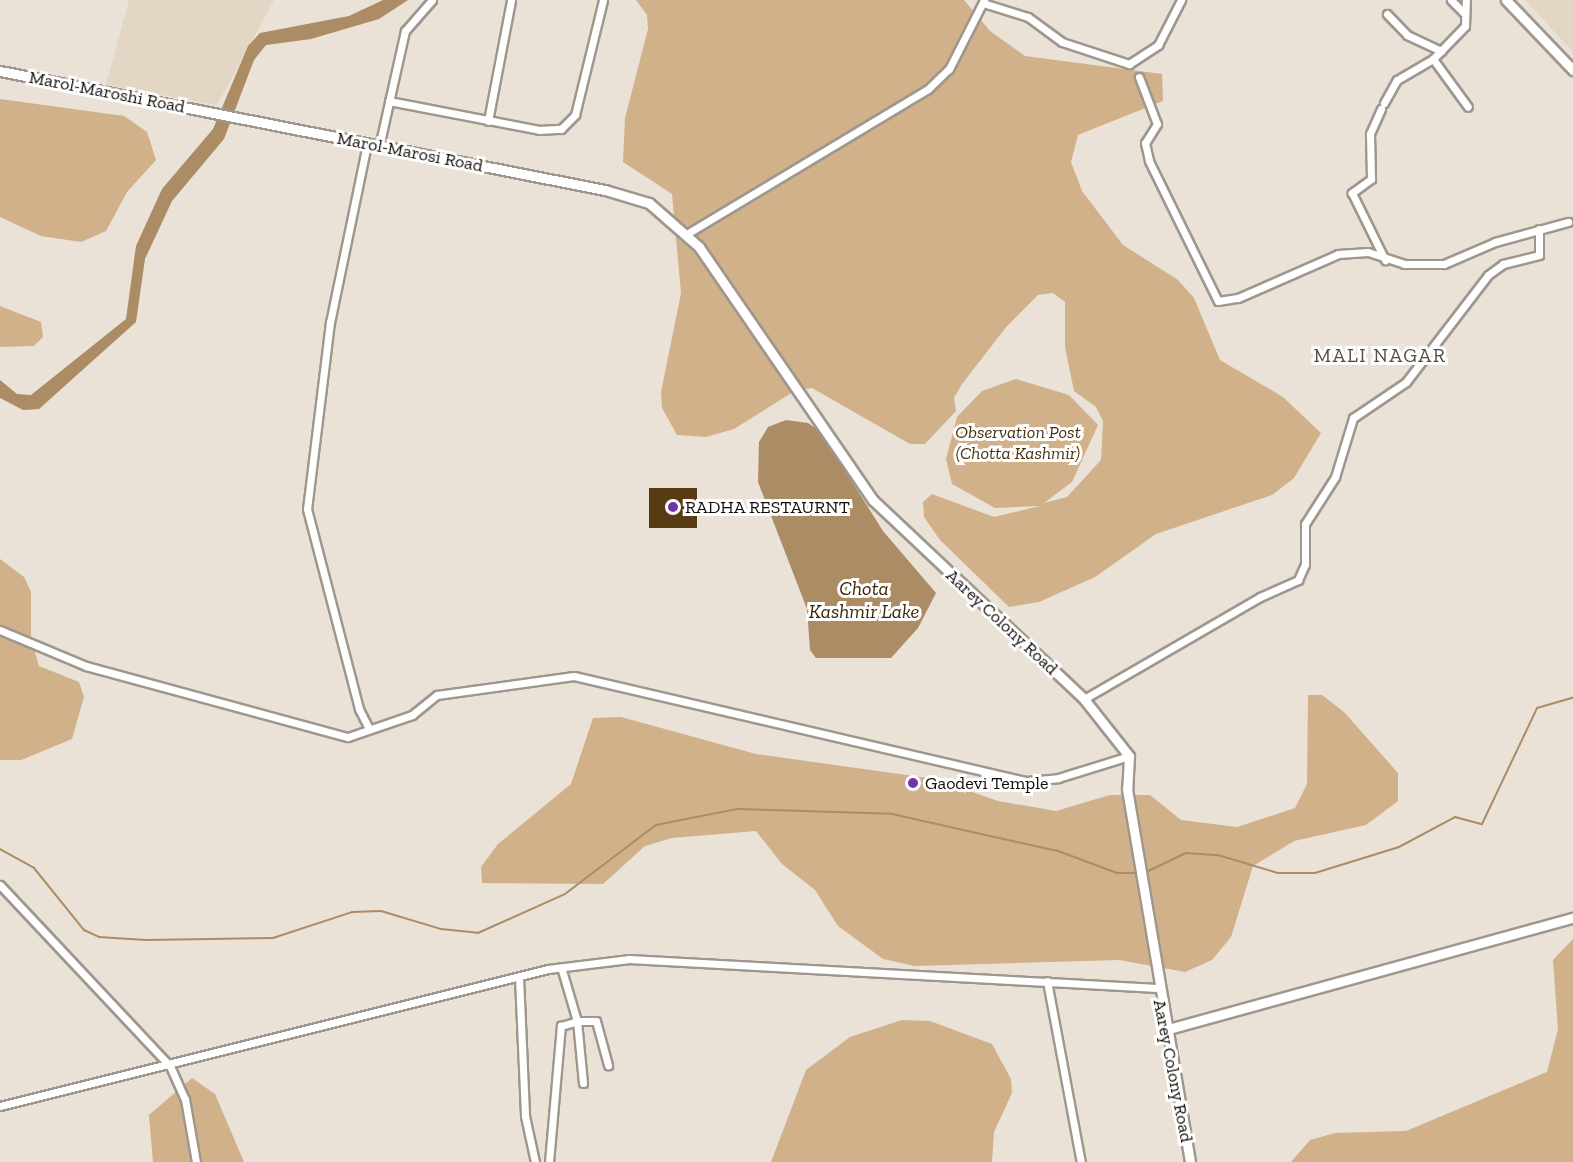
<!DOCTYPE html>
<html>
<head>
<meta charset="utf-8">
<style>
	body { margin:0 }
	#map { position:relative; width:1573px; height:1162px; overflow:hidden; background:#eae1d7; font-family:"Zilla Slab",serif }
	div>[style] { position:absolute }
	.built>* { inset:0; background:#e4d6c5 }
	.green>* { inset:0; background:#d1b18a }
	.water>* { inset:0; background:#ac8c64 }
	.stream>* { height:2px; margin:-1px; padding:0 1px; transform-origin:1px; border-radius:1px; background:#ac8c64 }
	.building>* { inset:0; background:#573b13; transform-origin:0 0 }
	.roads { filter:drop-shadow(2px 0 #9f978d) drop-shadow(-2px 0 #9f978d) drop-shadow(0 2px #9f978d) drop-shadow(0 -2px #9f978d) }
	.street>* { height:7px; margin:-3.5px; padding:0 3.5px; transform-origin:3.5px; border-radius:3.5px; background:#fff }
	.secondary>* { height:9px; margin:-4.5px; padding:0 4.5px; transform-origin:4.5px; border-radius:4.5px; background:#fff }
	.dots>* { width:16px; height:16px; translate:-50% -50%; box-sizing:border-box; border:3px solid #fff; border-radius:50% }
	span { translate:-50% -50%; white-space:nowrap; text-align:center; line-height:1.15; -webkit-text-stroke:6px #fff; paint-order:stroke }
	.street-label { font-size:18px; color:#0f0c09 }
	.park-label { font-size:18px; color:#48310f; font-style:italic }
	.poi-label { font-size:18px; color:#0f0c09 }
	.left { translate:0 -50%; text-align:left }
	.neighbourhood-label { font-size:20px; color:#534c43; letter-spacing:1.5px }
	.water-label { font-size:20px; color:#3b2402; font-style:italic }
</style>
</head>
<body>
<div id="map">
	<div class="built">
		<i style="clip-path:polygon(129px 0,274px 0,217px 105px,106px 85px)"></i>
		<i style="clip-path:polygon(1526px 0,1573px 0,1573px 52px,1527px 2px)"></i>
	</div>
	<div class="green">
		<i style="clip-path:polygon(636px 0,964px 0,990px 31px,1025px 56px,1162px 74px,1163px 101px,1078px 135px,1071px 162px,1082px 191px,1123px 245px,1178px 280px,1194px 298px,1220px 360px,1283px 397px,1321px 433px,1294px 478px,1272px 495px,1156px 534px,1095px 577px,1039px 602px,1009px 607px,940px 540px,924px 517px,923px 502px,932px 494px,994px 517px,1040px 506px,995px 508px,952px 484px,946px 459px,957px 417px,982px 391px,1016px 379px,1069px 395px,1098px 425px,1072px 482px,1044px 503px,1067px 497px,1101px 460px,1103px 421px,1096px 407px,1074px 391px,1065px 347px,1065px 302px,1053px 293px,1038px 295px,1007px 326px,962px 384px,954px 398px,956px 411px,925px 444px,910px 444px,812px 388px,796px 390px,734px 429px,706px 437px,677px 435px,662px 408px,661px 392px,681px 293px,672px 194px,623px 162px,625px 118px,648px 29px,647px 15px)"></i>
		<i style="clip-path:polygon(0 99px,124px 116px,147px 132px,156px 160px,127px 192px,106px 231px,81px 242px,41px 236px,0 217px)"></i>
		<i style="clip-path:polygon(0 306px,41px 322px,43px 337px,34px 346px,0 347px)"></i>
		<i style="clip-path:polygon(0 559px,24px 577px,31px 592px,31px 639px,39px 666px,79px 682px,84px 697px,72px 739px,21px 760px,0 760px)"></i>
		<i style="clip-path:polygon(1308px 695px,1322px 695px,1344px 712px,1398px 773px,1398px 801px,1366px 825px,1294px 841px,1253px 866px,1231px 937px,1212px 960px,1185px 972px,1119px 960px,915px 966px,883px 959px,838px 926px,815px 890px,782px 864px,756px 831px,672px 838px,645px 846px,603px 884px,482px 883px,481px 867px,498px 844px,571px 784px,593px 718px,621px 717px,756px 754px,935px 779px,998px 801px,1056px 811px,1110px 795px,1150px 795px,1181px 820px,1237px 827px,1295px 808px,1307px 784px)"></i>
		<i style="clip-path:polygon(1573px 939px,1573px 1162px,1291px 1162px,1310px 1140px,1335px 1133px,1406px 1131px,1547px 1072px,1558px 1029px,1553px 960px)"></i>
		<i style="clip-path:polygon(902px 1020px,930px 1021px,992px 1044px,1011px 1079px,1012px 1093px,994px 1132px,992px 1162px,771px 1162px,806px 1070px,850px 1037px)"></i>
		<i style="clip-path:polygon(192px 1078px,215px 1094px,244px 1162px,153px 1162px,149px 1115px)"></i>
	</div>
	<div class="water">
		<i style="clip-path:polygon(383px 0,408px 0,379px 19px,311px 39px,266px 45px,254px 60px,224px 139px,172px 201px,145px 259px,136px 322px,39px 409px,23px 410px,0 398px,0 380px,17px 394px,31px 395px,126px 319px,136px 246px,162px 189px,213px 129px,248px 46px,260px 33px,349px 16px)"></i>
		<i style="clip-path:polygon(786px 420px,808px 423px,820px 431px,883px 531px,936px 593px,918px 628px,891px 658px,816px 658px,810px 650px,807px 609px,758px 482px,759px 442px,768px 427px)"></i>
	</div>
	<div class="stream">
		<i style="left:0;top:849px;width:39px;rotate:29deg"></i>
		<i style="left:34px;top:868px;width:80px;rotate:51.1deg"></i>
		<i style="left:84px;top:930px;width:17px;rotate:25deg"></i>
		<i style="left:99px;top:937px;width:47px;rotate:3.7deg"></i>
		<i style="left:146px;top:940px;width:127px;rotate:-0.9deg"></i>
		<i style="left:273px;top:938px;width:83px;rotate:-18.2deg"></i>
		<i style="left:352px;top:912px;width:29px;rotate:-2deg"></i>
		<i style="left:381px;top:911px;width:63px;rotate:16.7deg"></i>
		<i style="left:441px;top:929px;width:37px;rotate:6deg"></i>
		<i style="left:478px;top:933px;width:95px;rotate:-24.1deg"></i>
		<i style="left:565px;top:894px;width:114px;rotate:-37.2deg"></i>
		<i style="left:656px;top:825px;width:83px;rotate:-11.2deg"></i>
		<i style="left:737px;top:809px;width:155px;rotate:1.8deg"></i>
		<i style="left:892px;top:814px;width:170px;rotate:12.6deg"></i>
		<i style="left:1058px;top:851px;width:63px;rotate:20.4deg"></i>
		<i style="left:1117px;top:873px;width:21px"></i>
		<i style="left:1144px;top:873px;width:47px;rotate:-25.5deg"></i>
		<i style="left:1186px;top:853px;width:32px;rotate:4deg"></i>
		<i style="left:1218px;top:855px;width:63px;rotate:16.7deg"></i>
		<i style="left:1278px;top:873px;width:37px"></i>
		<i style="left:1315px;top:873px;width:88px;rotate:-17.2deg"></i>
		<i style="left:1399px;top:847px;width:64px;rotate:-28.2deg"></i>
		<i style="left:1455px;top:817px;width:28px;rotate:15deg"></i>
		<i style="left:1482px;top:824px;width:128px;rotate:-64.6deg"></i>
		<i style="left:1537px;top:708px;width:37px;rotate:-16deg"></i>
	</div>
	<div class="building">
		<i style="left:649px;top:488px;width:48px;height:40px"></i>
	</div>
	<div class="roads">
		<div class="street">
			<i style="left:1451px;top:0;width:18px;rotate:45deg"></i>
			<i style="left:983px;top:3px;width:47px;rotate:17.3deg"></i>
			<i style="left:1028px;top:17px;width:42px;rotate:36.3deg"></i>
			<i style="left:1062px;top:42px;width:71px;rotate:18.2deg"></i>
			<i style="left:1129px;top:64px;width:35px;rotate:-33deg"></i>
			<i style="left:1158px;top:45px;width:51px;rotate:-62.9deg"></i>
			<i style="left:1387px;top:14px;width:29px;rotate:46deg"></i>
			<i style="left:1407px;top:35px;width:38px;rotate:25deg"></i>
			<i style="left:1433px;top:59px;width:59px;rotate:53.9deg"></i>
			<i style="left:1139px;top:77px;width:50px;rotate:69deg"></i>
			<i style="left:1157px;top:124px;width:22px;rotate:122deg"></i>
			<i style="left:1145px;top:143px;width:18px;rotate:77deg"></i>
			<i style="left:1149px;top:161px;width:156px;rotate:63.8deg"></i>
			<i style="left:1218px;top:301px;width:20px;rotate:-9deg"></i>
			<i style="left:1238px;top:298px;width:109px;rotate:-23.7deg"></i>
			<i style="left:1338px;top:254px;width:30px;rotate:-4deg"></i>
			<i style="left:1368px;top:252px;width:38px;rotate:18deg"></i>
			<i style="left:1404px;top:264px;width:40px"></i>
			<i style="left:1444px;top:264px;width:56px;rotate:-23.3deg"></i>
			<i style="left:1495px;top:242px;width:76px;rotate:-15.3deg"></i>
			<i style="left:389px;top:101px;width:153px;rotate:10.9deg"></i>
			<i style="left:539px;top:130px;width:22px;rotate:-3deg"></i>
			<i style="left:561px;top:129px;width:20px;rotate:-45deg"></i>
			<i style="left:575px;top:115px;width:118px;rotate:-76.3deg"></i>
			<i style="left:1384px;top:103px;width:26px;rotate:-61deg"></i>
			<i style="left:1397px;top:80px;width:42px;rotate:-30.3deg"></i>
			<i style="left:1433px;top:59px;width:46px;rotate:-45.9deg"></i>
			<i style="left:1465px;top:26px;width:26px;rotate:-88deg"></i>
			<i style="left:1381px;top:109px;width:27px;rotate:114deg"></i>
			<i style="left:1370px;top:134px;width:45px;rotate:88.7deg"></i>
			<i style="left:1371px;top:179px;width:24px;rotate:144deg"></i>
			<i style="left:1352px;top:193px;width:75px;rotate:63.8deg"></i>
			<i style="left:488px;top:121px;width:123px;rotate:-79.2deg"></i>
			<i style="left:367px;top:144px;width:182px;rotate:101.7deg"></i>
			<i style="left:330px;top:322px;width:188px;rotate:97deg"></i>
			<i style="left:307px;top:509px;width:207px;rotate:75.4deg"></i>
			<i style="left:359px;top:709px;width:22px;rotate:63deg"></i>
			<i style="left:379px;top:147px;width:119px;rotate:-77.4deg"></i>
			<i style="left:405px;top:31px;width:41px;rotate:-48.9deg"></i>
			<i style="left:685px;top:235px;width:283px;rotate:-31deg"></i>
			<i style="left:928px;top:89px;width:29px;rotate:-44deg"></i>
			<i style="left:949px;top:69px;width:77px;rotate:-63.1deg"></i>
			<i style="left:0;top:630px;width:93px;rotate:22.7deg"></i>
			<i style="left:86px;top:666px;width:271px;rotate:15.2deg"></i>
			<i style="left:348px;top:737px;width:68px;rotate:-19deg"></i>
			<i style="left:412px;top:715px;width:32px;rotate:-39deg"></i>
			<i style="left:437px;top:695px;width:138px;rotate:-7.9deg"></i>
			<i style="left:574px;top:676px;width:464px;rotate:13.1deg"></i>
			<i style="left:1026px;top:781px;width:32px;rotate:-5deg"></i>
			<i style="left:1058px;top:778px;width:74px;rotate:-17.2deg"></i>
			<i style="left:1084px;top:699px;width:203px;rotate:-30.1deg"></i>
			<i style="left:1260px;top:597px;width:42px;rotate:-24.1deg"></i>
			<i style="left:1298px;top:580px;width:17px;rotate:-66deg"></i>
			<i style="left:1305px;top:564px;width:40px;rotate:-90deg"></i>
			<i style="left:1305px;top:524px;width:56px;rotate:-57.4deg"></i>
			<i style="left:1335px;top:477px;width:62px;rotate:-73deg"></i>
			<i style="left:1353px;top:418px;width:64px;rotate:-34.2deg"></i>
			<i style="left:1406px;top:382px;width:135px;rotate:-52.5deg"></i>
			<i style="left:1488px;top:275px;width:19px;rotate:-36deg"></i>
			<i style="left:1503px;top:264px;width:37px;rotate:-14deg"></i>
			<i style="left:1539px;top:255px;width:26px;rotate:-90deg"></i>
			<i style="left:0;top:885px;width:248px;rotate:46.8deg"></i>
			<i style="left:170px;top:1066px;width:36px;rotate:66deg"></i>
			<i style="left:185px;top:1099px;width:64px;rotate:80.1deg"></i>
			<i style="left:519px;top:977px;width:139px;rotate:87.5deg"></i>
			<i style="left:525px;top:1116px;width:47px;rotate:77.7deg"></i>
			<i style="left:1047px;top:981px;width:184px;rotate:79.4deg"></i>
			<i style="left:583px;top:1083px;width:62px;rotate:-95.5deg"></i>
			<i style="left:577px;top:1021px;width:19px"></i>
			<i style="left:596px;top:1021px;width:46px;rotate:74.7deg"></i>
			<i style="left:0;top:1106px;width:565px;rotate:-14.04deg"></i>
			<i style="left:548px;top:969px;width:82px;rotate:-7deg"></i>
			<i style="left:629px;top:959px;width:529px;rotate:3.14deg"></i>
			<i style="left:549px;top:1162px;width:137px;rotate:-85deg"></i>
			<i style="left:561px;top:1026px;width:17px;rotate:-17deg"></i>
			<i style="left:577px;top:1021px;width:56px;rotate:-106.5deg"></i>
		</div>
		<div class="secondary">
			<i style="left:1506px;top:0;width:97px;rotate:46.3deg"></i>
			<i style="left:0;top:71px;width:617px;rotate:11.13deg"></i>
			<i style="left:605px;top:190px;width:46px;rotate:16.5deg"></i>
			<i style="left:649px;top:203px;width:67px;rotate:41.3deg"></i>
			<i style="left:699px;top:247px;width:307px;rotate:55.5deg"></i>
			<i style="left:873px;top:500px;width:290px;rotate:43.3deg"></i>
			<i style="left:1084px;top:699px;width:73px;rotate:51.7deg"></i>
			<i style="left:1129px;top:756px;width:33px;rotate:93deg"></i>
			<i style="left:1127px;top:789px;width:378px;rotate:80.4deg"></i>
			<i style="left:1165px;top:1030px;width:423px;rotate:-15.4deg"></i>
		</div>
	</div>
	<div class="dots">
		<i style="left:673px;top:507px;background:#7134a9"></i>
		<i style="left:913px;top:783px;background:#7134a9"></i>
	</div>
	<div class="street-label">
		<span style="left:107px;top:92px;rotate:11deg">Marol-Maroshi Road</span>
		<span style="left:410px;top:152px;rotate:11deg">Marol-Marosi Road</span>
		<span style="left:1002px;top:622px;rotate:43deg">Aarey Colony Road</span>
		<span style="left:1173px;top:1071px;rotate:79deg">Aarey Colony Road</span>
	</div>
	<div class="park-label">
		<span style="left:1018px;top:443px">Observation Post<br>(Chotta Kashmir)</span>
	</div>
	<div class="poi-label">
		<span class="left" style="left:685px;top:507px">RADHA RESTAURNT</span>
		<span class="left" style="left:925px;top:783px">Gaodevi Temple</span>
	</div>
	<div class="neighbourhood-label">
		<span style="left:1380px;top:355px">MALI NAGAR</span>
	</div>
	<div class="water-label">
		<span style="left:864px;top:600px">Chota<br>Kashmir Lake</span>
	</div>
</div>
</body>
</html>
